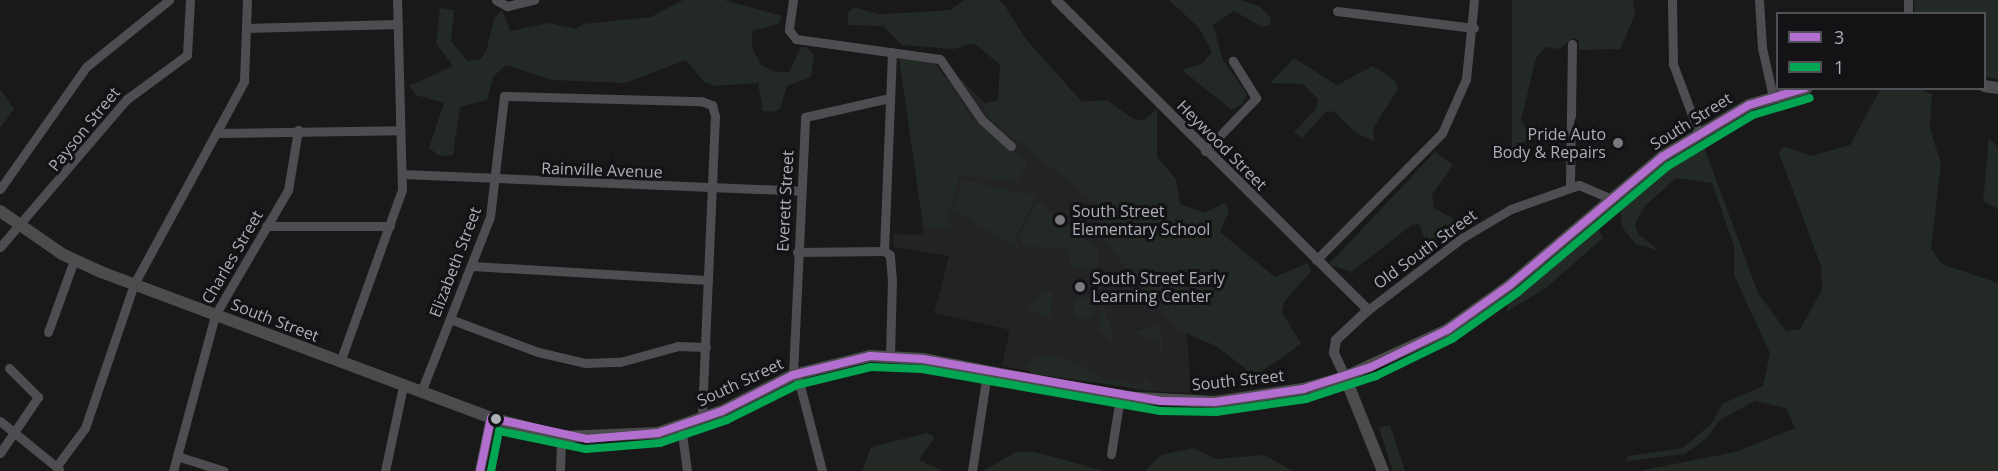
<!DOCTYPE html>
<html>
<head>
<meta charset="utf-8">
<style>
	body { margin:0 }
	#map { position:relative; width:1998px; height:471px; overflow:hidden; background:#191919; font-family:"Open Sans",sans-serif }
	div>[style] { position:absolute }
	.built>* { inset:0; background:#232325 }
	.green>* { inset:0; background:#232924 }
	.round { border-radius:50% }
	.minor>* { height:9px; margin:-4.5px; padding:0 4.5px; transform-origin:4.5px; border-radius:4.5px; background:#4e4e52 }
	.tertiary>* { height:10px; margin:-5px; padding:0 5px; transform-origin:5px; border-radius:5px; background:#4e4e52 }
	.secondary>* { height:12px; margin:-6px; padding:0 6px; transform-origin:6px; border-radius:6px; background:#4c4c4f }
	.bus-1>* { height:8px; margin:-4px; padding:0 4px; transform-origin:4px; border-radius:4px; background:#b36fd0 }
	.bus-2>* { height:8px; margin:-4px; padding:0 4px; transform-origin:4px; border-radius:4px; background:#00a651 }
	.dots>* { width:16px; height:16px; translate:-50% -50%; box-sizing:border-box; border:3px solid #131315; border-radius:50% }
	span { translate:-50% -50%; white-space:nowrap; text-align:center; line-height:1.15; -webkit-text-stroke:6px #131315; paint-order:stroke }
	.street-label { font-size:16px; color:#acafb8 }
	.poi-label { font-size:16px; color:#acafb8 }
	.right { translate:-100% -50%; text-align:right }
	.left { translate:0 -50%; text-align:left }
	.legend { position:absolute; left:1776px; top:12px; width:210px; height:78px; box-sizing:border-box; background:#131315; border:2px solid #505156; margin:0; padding:8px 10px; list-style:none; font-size:18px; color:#acafb8 }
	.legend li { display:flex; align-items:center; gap:12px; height:30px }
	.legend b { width:30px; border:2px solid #505156 }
</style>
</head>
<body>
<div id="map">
	<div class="built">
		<i style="clip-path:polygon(900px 57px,934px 61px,945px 77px,957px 75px,999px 117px,1180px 204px,1231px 254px,1164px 304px,1187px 334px,1191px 393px,1147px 391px,1002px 366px,1010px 330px,934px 313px,949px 256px,894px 247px,893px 239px,893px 234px,923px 235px,923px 196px)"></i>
	</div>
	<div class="green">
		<i style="clip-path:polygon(683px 0,724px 0,782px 16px,778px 24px,752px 31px,752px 47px,761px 65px,775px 72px,789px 72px,801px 47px,806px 47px,814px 55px,811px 77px,787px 86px,780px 109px,773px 112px,763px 111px,758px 83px,715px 86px,704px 82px,686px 60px,625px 83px,553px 80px,506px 65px,493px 77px,487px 100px,460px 107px,453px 155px,440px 156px,429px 148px,444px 103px,416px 95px,409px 86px,453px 66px,436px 43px,440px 8px,454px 10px,451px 41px,467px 61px,479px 60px,486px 52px,494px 19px,502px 10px,510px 31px,549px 23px,576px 29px,583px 24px,651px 17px)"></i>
		<i style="clip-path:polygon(964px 0,998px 0,1005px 6px,1025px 38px,1082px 102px,1107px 100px,1133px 119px,1144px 120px,1157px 109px,1157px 157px,1176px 179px,1180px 204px,1205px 213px,1225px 202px,1229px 211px,1220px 232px,1275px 277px,1308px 263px,1311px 271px,1284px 302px,1282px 312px,1301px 344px,1255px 376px,1216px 346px,1178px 330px,1104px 241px,1103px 208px,989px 119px,982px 104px,998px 100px,1000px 65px,974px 43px,954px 49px,902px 45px,883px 26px,848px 25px,848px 12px,854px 7px,878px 14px,906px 13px,950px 10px)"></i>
		<i style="clip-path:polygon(1169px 0,1241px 0,1259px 6px,1271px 18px,1270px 25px,1262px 27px,1234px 11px,1213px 25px,1223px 60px,1247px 94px,1242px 104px,1232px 110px,1182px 70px,1202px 64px,1212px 52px,1199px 28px)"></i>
		<i style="clip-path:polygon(1512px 0,1633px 0,1635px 15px,1620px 49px,1579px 50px,1579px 40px,1573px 38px,1559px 49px,1546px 47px,1536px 58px,1521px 120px,1525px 127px,1546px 133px,1512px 148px)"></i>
		<i style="clip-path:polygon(1914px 0,1998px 0,1998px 79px,1985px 77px,1984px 14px,1915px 13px)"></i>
		<i style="clip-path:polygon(899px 58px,934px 61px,972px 119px,1028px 163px,1017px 182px,960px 175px,947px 220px,953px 224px,950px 230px,923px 226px)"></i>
		<i style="clip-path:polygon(1294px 58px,1337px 85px,1373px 66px,1395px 81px,1398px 89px,1373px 128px,1374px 141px,1356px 133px,1334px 112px,1327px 111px,1302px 138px,1294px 132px,1316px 109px,1318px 99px,1303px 84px,1270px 83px)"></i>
		<i style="clip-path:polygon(1881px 88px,1920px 89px,1932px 94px,1930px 128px,1941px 164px,1931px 249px,1942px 264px,1998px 283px,1998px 471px,1639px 471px,1735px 452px,1795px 428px,1786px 408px,1755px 401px,1720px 420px,1707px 438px,1685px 454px,1627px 461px,1628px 456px,1683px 448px,1712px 423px,1722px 404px,1763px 386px,1770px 353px,1734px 275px,1734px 246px,1712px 183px,1676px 178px,1644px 207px,1635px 225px,1638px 234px,1658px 250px,1635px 244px,1622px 227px,1620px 204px,1703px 144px,1758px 293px,1786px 331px,1800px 329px,1822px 290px,1821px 266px,1779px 153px,1784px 146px,1811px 156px,1850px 145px)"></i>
		<i style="clip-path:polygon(0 89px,14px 109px,0 128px)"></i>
		<i style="clip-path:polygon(1989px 138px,1998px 147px,1998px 209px,1983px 201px)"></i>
		<i style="clip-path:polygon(1435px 152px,1453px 165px,1432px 195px,1434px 208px,1452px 218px,1458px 230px,1434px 248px,1426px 244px,1420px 225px,1413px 224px,1351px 272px,1329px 264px)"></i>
		<i style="clip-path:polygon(963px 180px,1036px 196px,1015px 238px,1018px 248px,955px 211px,950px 219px)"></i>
		<i style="clip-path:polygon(1037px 201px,1099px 250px,1096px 271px,1071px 268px,1067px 250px,1022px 245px,1018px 237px)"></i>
		<i style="clip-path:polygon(1596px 226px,1603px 238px,1547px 287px,1506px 312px,1509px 299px)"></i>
		<i style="clip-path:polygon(1042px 290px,1053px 292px,1050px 318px,1027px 310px)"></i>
		<i class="round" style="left:1073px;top:297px;width:22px;height:22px"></i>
		<i style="clip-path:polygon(1101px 300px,1114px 335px,1113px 342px,1099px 330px)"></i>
		<i style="clip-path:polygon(1156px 325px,1164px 342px,1158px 359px,1160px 343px,1132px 333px)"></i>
		<i style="clip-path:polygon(1049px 356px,1076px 362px,1105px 379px,1143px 385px,1145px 379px,1157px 391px,1033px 374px,1026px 367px,1034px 357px)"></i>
		<i style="clip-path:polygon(1390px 425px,1393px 434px,1405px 471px,1393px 471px,1379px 428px)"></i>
		<i style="clip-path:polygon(927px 433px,935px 437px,919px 460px,943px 471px,862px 471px,871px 447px)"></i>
		<i style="clip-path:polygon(1193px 448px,1216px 459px,1264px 455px,1293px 471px,1145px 471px,1161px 455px)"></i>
		<i style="clip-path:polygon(1016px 452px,1035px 452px,1105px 471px,983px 471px)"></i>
	</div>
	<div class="minor">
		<i style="left:496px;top:0;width:13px;rotate:29deg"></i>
		<i style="left:507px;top:6px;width:28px;rotate:-13deg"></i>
		<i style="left:793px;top:0;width:30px;rotate:98deg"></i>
		<i style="left:789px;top:30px;width:11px;rotate:52deg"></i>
		<i style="left:796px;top:39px;width:145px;rotate:7.9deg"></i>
		<i style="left:940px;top:59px;width:74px;rotate:55.5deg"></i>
		<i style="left:982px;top:120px;width:39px;rotate:42deg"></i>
		<i style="left:1672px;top:0;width:64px;rotate:89.1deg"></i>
		<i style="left:1673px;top:64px;width:75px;rotate:69.6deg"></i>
		<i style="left:1759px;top:0;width:48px;rotate:86.4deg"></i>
		<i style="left:1762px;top:48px;width:50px;rotate:77.3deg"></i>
		<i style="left:1337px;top:11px;width:138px;rotate:7.1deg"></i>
		<i style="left:1908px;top:14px;width:14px;rotate:-90deg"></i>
		<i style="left:247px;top:28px;width:151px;rotate:-1.5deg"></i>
		<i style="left:217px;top:133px;width:183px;rotate:-0.9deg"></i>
		<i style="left:1205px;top:151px;width:74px;rotate:-46.1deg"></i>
		<i style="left:1256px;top:98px;width:44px;rotate:-121.9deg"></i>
		<i style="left:402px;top:174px;width:399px;rotate:2.4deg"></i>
		<i style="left:1570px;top:186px;width:142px;rotate:-89.2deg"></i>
		<i style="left:0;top:189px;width:149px;rotate:-54.8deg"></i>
		<i style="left:86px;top:67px;width:107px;rotate:-38.9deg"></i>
		<i style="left:266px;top:226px;width:124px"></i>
		<i style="left:0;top:247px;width:195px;rotate:-49.4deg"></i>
		<i style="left:127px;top:99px;width:74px;rotate:-36.3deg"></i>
		<i style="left:187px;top:55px;width:55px;rotate:-86.9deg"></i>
		<i style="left:797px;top:252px;width:87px;rotate:-0.7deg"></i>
		<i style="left:1316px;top:260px;width:179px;rotate:-45.2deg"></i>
		<i style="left:1442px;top:133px;width:59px;rotate:-66deg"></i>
		<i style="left:1466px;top:79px;width:79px;rotate:-84.2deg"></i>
		<i style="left:472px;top:266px;width:236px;rotate:3.4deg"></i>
		<i style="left:1368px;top:310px;width:118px;rotate:-37.5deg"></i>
		<i style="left:1462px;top:238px;width:57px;rotate:-30.6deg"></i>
		<i style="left:1511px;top:209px;width:72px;rotate:-19.4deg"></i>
		<i style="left:1579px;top:185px;width:36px;rotate:23deg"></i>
		<i style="left:450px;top:319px;width:94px;rotate:20.6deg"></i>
		<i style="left:538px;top:352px;width:48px;rotate:13.2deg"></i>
		<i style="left:585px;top:363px;width:35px;rotate:-2deg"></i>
		<i style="left:620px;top:362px;width:60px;rotate:-15.4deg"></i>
		<i style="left:678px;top:346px;width:28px;rotate:2deg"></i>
		<i style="left:48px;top:332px;width:77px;rotate:-70.1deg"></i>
		<i style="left:890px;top:356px;width:76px;rotate:-88.5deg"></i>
		<i style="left:892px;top:280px;width:25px;rotate:-95deg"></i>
		<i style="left:890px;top:255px;width:7px;rotate:-146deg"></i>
		<i style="left:884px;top:251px;width:199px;rotate:-87.7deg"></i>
		<i style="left:340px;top:362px;width:183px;rotate:-70.2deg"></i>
		<i style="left:402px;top:190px;width:190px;rotate:-91.5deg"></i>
		<i style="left:797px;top:374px;width:100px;rotate:75.5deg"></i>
		<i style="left:793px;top:375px;width:258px;rotate:-87.3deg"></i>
		<i style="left:805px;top:117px;width:86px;rotate:-12.7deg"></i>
		<i style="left:421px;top:392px;width:188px;rotate:-68.5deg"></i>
		<i style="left:490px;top:217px;width:122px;rotate:-83.4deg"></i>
		<i style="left:504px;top:96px;width:197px;rotate:1.5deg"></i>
		<i style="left:701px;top:101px;width:12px;rotate:20deg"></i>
		<i style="left:712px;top:105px;width:11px;rotate:75deg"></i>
		<i style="left:715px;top:116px;width:303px;rotate:92.5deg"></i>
		<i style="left:0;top:421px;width:76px;rotate:39.1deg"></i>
		<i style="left:681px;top:426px;width:45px;rotate:82.4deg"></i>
		<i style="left:0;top:453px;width:68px;rotate:-55.8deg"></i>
		<i style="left:38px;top:397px;width:41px;rotate:-135deg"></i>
		<i style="left:1111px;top:454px;width:58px;rotate:-81deg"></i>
		<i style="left:177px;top:456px;width:49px;rotate:17.7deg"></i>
		<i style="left:56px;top:467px;width:49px;rotate:-53.4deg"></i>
		<i style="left:85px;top:428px;width:152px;rotate:-71.2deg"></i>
		<i style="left:134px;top:284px;width:231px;rotate:-61.5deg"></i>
		<i style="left:244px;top:81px;width:81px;rotate:-87.9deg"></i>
		<i style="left:173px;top:471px;width:162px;rotate:-74.9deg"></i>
		<i style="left:215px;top:315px;width:145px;rotate:-59.7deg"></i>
		<i style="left:288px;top:190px;width:61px;rotate:-80.5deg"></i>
		<i style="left:385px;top:471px;width:87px;rotate:-78deg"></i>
		<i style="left:560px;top:471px;width:34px;rotate:-88deg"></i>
		<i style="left:972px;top:471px;width:99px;rotate:-81.3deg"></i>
	</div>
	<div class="tertiary">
		<i style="left:1056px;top:0;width:440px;rotate:44.8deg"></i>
		<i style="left:1368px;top:310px;width:44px;rotate:136.8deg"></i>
		<i style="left:1336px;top:340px;width:13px;rotate:99deg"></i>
		<i style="left:1334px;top:353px;width:26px;rotate:65deg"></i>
		<i style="left:480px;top:471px;width:54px;rotate:-78.3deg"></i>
	</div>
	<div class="secondary">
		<i style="left:1984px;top:86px;width:14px;rotate:8deg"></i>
		<i style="left:0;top:211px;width:75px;rotate:34.7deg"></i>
		<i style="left:62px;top:254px;width:43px;rotate:24.8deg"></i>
		<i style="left:101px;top:272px;width:416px;rotate:20.5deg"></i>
		<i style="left:491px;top:418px;width:74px;rotate:14.8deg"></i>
		<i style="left:563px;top:437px;width:95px;rotate:-2.4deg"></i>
		<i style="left:658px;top:433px;width:68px;rotate:-19deg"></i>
		<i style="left:722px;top:411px;width:80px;rotate:-26.9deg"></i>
		<i style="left:793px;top:375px;width:79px;rotate:-13.9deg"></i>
		<i style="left:870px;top:356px;width:53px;rotate:3.2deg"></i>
		<i style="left:923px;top:359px;width:201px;rotate:10.9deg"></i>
		<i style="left:1120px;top:397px;width:95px;rotate:3deg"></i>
		<i style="left:1215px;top:402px;width:89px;rotate:-8.4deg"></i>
		<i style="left:1303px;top:389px;width:44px;rotate:-15.9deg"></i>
		<i style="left:1345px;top:377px;width:112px;rotate:-24.7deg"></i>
		<i style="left:1447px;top:330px;width:77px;rotate:-35.5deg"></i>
		<i style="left:1510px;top:285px;width:199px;rotate:-40.1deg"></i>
		<i style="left:1662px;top:157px;width:101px;rotate:-30.9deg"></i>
		<i style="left:1749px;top:105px;width:60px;rotate:-16.3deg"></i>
		<i style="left:1345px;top:377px;width:101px;rotate:68deg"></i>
	</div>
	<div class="bus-1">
		<i style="left:480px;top:471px;width:54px;rotate:-78.3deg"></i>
		<i style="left:491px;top:418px;width:98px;rotate:12.3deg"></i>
		<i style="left:587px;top:439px;width:71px;rotate:-4.8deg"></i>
		<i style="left:658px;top:433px;width:68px;rotate:-19deg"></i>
		<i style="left:722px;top:411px;width:80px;rotate:-26.9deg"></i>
		<i style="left:793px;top:375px;width:79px;rotate:-13.9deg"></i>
		<i style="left:870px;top:356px;width:53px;rotate:3.2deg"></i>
		<i style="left:923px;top:359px;width:242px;rotate:10deg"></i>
		<i style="left:1161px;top:401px;width:54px;rotate:1.1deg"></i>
		<i style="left:1215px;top:402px;width:89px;rotate:-8.4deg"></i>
		<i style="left:1303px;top:389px;width:71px;rotate:-17.9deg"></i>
		<i style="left:1371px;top:367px;width:85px;rotate:-26deg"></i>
		<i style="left:1447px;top:330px;width:77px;rotate:-35.5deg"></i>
		<i style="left:1510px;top:285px;width:199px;rotate:-40.1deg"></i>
		<i style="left:1662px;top:157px;width:101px;rotate:-30.9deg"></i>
		<i style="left:1749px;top:105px;width:59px;rotate:-16.9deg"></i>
	</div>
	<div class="bus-2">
		<i style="left:491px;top:471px;width:41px;rotate:-78.7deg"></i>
		<i style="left:499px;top:431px;width:89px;rotate:11.7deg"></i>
		<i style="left:586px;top:449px;width:74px;rotate:-4.6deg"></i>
		<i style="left:660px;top:443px;width:71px;rotate:-18.9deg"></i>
		<i style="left:727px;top:420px;width:78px;rotate:-26.6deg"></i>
		<i style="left:797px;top:385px;width:76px;rotate:-13.7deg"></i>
		<i style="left:871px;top:367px;width:51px;rotate:2.2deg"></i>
		<i style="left:922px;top:369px;width:242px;rotate:10deg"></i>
		<i style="left:1160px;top:411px;width:56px;rotate:1deg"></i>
		<i style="left:1216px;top:412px;width:91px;rotate:-8.2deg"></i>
		<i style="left:1306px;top:399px;width:74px;rotate:-18.2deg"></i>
		<i style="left:1376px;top:376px;width:85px;rotate:-26deg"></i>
		<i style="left:1452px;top:339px;width:80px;rotate:-35.3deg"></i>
		<i style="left:1517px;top:293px;width:197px;rotate:-40.1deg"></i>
		<i style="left:1668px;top:166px;width:99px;rotate:-31deg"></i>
		<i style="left:1753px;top:115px;width:59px;rotate:-16.6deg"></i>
	</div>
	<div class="dots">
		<i style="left:1618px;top:143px;background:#797a80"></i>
		<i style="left:1060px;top:220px;background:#797a80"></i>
		<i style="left:1080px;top:287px;background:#797a80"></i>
		<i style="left:496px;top:419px;background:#acafb8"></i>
	</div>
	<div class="street-label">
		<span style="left:1691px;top:121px;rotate:-32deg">South Street</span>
		<span style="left:84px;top:129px;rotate:-51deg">Payson Street</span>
		<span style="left:1222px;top:145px;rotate:45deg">Heywood Street</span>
		<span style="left:602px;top:170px;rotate:2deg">Rainville Avenue</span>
		<span style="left:785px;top:201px;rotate:-87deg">Everett Street</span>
		<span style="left:1425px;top:249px;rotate:-36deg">Old South Street</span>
		<span style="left:232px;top:257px;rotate:-60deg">Charles Street</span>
		<span style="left:455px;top:262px;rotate:-69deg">Elizabeth Street</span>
		<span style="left:275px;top:320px;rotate:21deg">South Street</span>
		<span style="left:1238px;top:380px;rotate:-6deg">South Street</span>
		<span style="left:740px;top:382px;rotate:-25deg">South Street</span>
	</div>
	<div class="poi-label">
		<span class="right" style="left:1606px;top:143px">Pride Auto<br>Body &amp; Repairs</span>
		<span class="left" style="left:1072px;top:220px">South Street<br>Elementary School</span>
		<span class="left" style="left:1092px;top:287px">South Street Early<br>Learning Center</span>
	</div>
	<ul class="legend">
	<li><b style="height:8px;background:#b36fd0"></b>3</li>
	<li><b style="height:8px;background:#00a651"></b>1</li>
	</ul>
</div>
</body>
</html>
